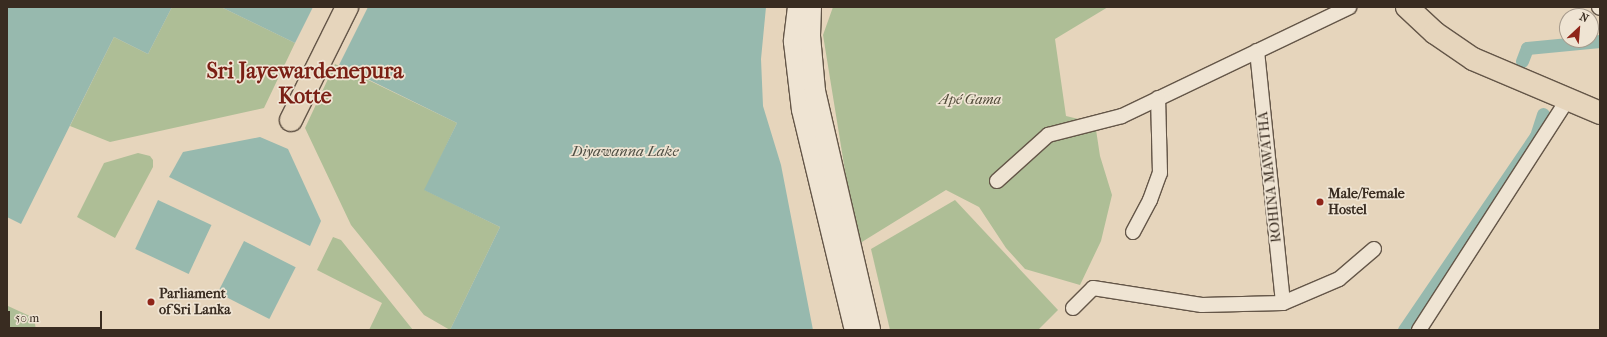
<!DOCTYPE html>
<html>
<head>
<meta charset="utf-8">
<style>
	body { margin:0 }
	#map { position:relative; width:1607px; height:337px; overflow:hidden; background:#e6d5bc; font-family:"IM FELL French Canon",serif }
	div>[style] { position:absolute }
	.green>* { inset:0; background:#aebe96 }
	.water>* { inset:0; background:#97b9ae; transform-origin:0 0 }
	.canal>* { height:13px; margin:-6.5px; padding:0 6.5px; transform-origin:6.5px; border-radius:6.5px; background:#97b9ae }
	.roads { filter:drop-shadow(1px 0 #645648) drop-shadow(-1px 0 #645648) drop-shadow(0 1px #645648) drop-shadow(0 -1px #645648) }
	.minor>* { height:14px; margin:-7px; padding:0 7px; transform-origin:7px; border-radius:7px; background:#efe4d3 }
	.secondary>* { height:20px; margin:-10px; padding:0 10px; transform-origin:10px; border-radius:10px; background:#efe4d3 }
	.primary>* { height:22px; margin:-11px; padding:0 11px; transform-origin:11px; border-radius:11px; background:#e6d5bc }
	.dots>* { width:11px; height:11px; translate:-50% -50%; box-sizing:border-box; border:2px solid #efe4d3; border-radius:50% }
	span { translate:-50% -50%; white-space:nowrap; text-align:center; line-height:1.15; -webkit-text-stroke:3.5px #efe4d3; paint-order:stroke }
	.park-label { font-size:14px; color:#504938; font-style:italic }
	.street-label { font-size:14px; color:#392c21 }
	.poi-label { font-size:14px; color:#392c21; font-weight:700 }
	.left { translate:0 -50%; text-align:left }
	.water-label { font-size:15px; color:#504f44; font-style:italic }
	.town-label { font-size:22px; color:#7a1f14; font-weight:700 }
	.frame { position:absolute; inset:0; border:8px solid #392c21; pointer-events:none }
	.north { position:absolute; left:1559px; top:8px; width:40px; height:40px; box-sizing:border-box; background:#efe4d3; border:1px solid #a69a8c; border-radius:50%; rotate:26deg; font-size:11px; font-weight:700; line-height:16px; text-align:center; color:#392c21 }
	.north::after { content:''; display:block; margin:auto; width:14px; height:18px; background:#8f2418; clip-path:polygon(50% 0,100% 100%,50% 72%,0 100%) }
	.scale { position:absolute; left:8px; top:311px; width:94px; height:18px; box-sizing:border-box; border:2px solid #392c21; border-top:0; padding-left:5px; font-size:12px; line-height:14px; white-space:nowrap; color:#392c21; -webkit-text-stroke:3px #efe4d3; paint-order:stroke }
</style>
</head>
<body>
<div id="map">
	<div class="green">
		<i style="clip-path:polygon(172px 7px,221px 7px,295px 43px,264px 108px,110px 142px,70px 126px,114px 37px,148px 54px)"></i>
		<i style="clip-path:polygon(833px 7px,1108px 7px,1055px 39px,1066px 116px,1095px 123px,1100px 156px,1112px 195px,1101px 241px,1080px 285px,1025px 269px,1006px 248px,979px 207px,946px 190px,857px 245px,823px 35px)"></i>
		<i style="clip-path:polygon(335px 64px,457px 123px,425px 190px,500px 227px,450px 330px,424px 315px,351px 225px,305px 128px)"></i>
		<i style="clip-path:polygon(138px 153px,150px 156px,153px 160px,153px 167px,115px 238px,77px 217px,104px 163px)"></i>
		<i style="clip-path:polygon(955px 200px,1058px 310px,1038px 330px,890px 330px,871px 249px)"></i>
		<i style="clip-path:polygon(333px 237px,341px 240px,413px 330px,369px 330px,382px 303px,317px 270px)"></i>
		<i style="clip-path:polygon(8px 306px,34px 318px,36px 330px,7px 330px)"></i>
	</div>
	<div class="water">
		<i style="clip-path:polygon(7px 7px,172px 7px,148px 54px,114px 37px,21px 224px,7px 217px)"></i>
		<i style="clip-path:polygon(221px 7px,313px 7px,295px 43px)"></i>
		<i style="clip-path:polygon(368px 7px,766px 7px,761px 59px,763px 106px,781px 165px,813px 330px,450px 330px,500px 227px,424px 190px,457px 123px,339px 65px)"></i>
		<i style="clip-path:polygon(260px 137px,288px 149px,321px 221px,310px 246px,169px 177px,183px 152px)"></i>
		<i style="left:158px;top:200px;width:59px;height:54px;rotate:25deg"></i>
		<i style="left:244px;top:241px;width:58px;height:58px;rotate:27deg"></i>
	</div>
	<div class="canal">
		<i style="left:1522px;top:61px;width:14px;rotate:-69deg"></i>
		<i style="left:1527px;top:48px;width:73px;rotate:-5.5deg"></i>
		<i style="left:1404px;top:330px;width:235px;rotate:-55.8deg"></i>
		<i style="left:1536px;top:136px;width:23px;rotate:-72deg"></i>
	</div>
	<div class="roads">
		<div class="minor">
			<i style="left:1599px;top:7px;width:1px;rotate:45deg"></i>
			<i style="left:1257px;top:51px;width:253px;rotate:84.1deg"></i>
			<i style="left:997px;top:181px;width:69px;rotate:-42deg"></i>
			<i style="left:1048px;top:135px;width:76px;rotate:-14.4deg"></i>
			<i style="left:1122px;top:116px;width:252px;rotate:-25.6deg"></i>
			<i style="left:1133px;top:232px;width:36px;rotate:-62deg"></i>
			<i style="left:1150px;top:200px;width:29px;rotate:-70deg"></i>
			<i style="left:1160px;top:173px;width:75px;rotate:-91.5deg"></i>
			<i style="left:1073px;top:308px;width:28px;rotate:-45deg"></i>
			<i style="left:1093px;top:288px;width:110px;rotate:8.9deg"></i>
			<i style="left:1202px;top:305px;width:81px;rotate:-1.4deg"></i>
			<i style="left:1283px;top:303px;width:61px;rotate:-23.2deg"></i>
			<i style="left:1339px;top:279px;width:46px;rotate:-40.6deg"></i>
			<i style="left:1419px;top:330px;width:274px;rotate:-57.2deg"></i>
		</div>
		<div class="secondary">
			<i style="left:798px;top:7px;width:35px;rotate:97deg"></i>
			<i style="left:794px;top:42px;width:68px;rotate:83.3deg"></i>
			<i style="left:802px;top:110px;width:226px;rotate:76.5deg"></i>
			<i style="left:811px;top:7px;width:29px;rotate:92deg"></i>
			<i style="left:810px;top:36px;width:55px;rotate:84.8deg"></i>
			<i style="left:815px;top:91px;width:245px;rotate:77deg"></i>
		</div>
		<div class="primary">
			<i style="left:1407px;top:7px;width:38px;rotate:43deg"></i>
			<i style="left:1435px;top:33px;width:46px;rotate:34.4deg"></i>
			<i style="left:1473px;top:59px;width:138px;rotate:23deg"></i>
			<i style="left:291px;top:120px;width:126px;rotate:-63.6deg"></i>
		</div>
	</div>
	<div class="dots">
		<i style="left:1320px;top:202px;background:#8f2418"></i>
		<i style="left:151px;top:302px;background:#8f2418"></i>
	</div>
	<div class="park-label">
		<span style="left:970px;top:100px">Apé Gama</span>
	</div>
	<div class="street-label">
		<span style="left:1270px;top:177px;rotate:-96deg">ROHINA MAWATHA</span>
	</div>
	<div class="poi-label">
		<span class="left" style="left:1328px;top:202px">Male/Female<br>Hostel</span>
		<span class="left" style="left:159px;top:302px">Parliament<br>of Sri Lanka</span>
	</div>
	<div class="water-label">
		<span style="left:625px;top:152px">Diyawanna Lake</span>
	</div>
	<div class="town-label">
		<span style="left:305px;top:84px">Sri Jayewardenepura<br>Kotte</span>
	</div>
	<div class="frame"></div>
	<div class="north">N</div>
	<div class="scale">50 m</div>
</div>
</body>
</html>
